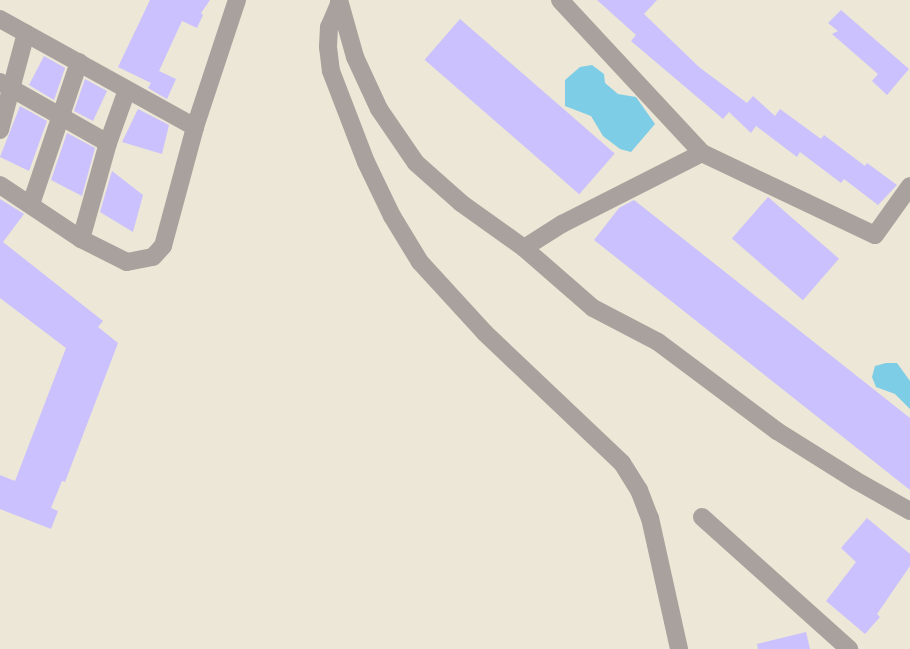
<!DOCTYPE html>
<html>
<head>
<meta charset="utf-8">
<style>
	body { margin:0 }
	#map { position:relative; width:910px; height:649px; overflow:hidden; background:#ece7d6; font-family:Ubuntu,sans-serif }
	div>[style] { position:absolute }
	.water>* { inset:0; background:#7ecde6 }
	.building>* { inset:0; background:#cbc1fe; transform-origin:0 0 }
	.minor>* { height:18px; margin:-9px; padding:0 9px; transform-origin:9px; border-radius:9px; background:#a8a19d }
	span { translate:-50% -50%; white-space:nowrap; text-align:center; line-height:1.15; -webkit-text-stroke:6px #ece7d6; paint-order:stroke }
</style>
</head>
<body>
<div id="map">
	<div class="water">
		<i style="clip-path:polygon(592px 65px,604px 74px,605px 83px,618px 94px,636px 97px,655px 124px,631px 152px,620px 149px,603px 136px,591px 116px,565px 106px,565px 80px,580px 67px)"></i>
		<i style="clip-path:polygon(886px 363px,897px 363px,910px 381px,910px 409px,895px 394px,876px 387px,872px 377px,875px 366px)"></i>
	</div>
	<div class="building">
		<i style="clip-path:polygon(150px 0,210px 0,201px 13px,203px 15px,197px 28px,182px 21px,159px 71px,176px 79px,167px 99px,148px 88px,151px 83px,118px 67px)"></i>
		<i style="clip-path:polygon(597px 0,657px 0,644px 14px,699px 67px,747px 103px,753px 96px,775px 116px,780px 109px,821px 139px,824px 135px,865px 166px,867px 163px,897px 185px,878px 205px,844px 179px,841px 183px,800px 152px,797px 157px,756px 126px,751px 133px,729px 112px,723px 119px,631px 41px,636px 35px)"></i>
		<i style="clip-path:polygon(841px 10px,909px 69px,887px 95px,872px 81px,878px 74px,832px 34px,838px 31px,828px 23px)"></i>
		<i style="left:460px;top:19px;width:205px;height:54px;rotate:41deg"></i>
		<i style="clip-path:polygon(44px 56px,65px 68px,54px 100px,29px 85px)"></i>
		<i style="clip-path:polygon(85px 79px,107px 91px,93px 121px,74px 111px)"></i>
		<i style="clip-path:polygon(20px 106px,47px 121px,29px 171px,0 157px)"></i>
		<i style="clip-path:polygon(138px 109px,169px 125px,162px 154px,122px 142px)"></i>
		<i style="clip-path:polygon(67px 133px,95px 148px,82px 196px,51px 180px)"></i>
		<i style="clip-path:polygon(112px 171px,143px 195px,133px 232px,100px 212px)"></i>
		<i style="left:768px;top:197px;width:94px;height:55px;rotate:41deg"></i>
		<i style="clip-path:polygon(0 199px,24px 214px,3px 242px,103px 321px,98px 327px,118px 343px,65px 482px,62px 481px,51px 508px,58px 511px,51px 529px,0 509px,0 475px,15px 481px,66px 348px,0 298px)"></i>
		<i style="clip-path:polygon(634px 200px,910px 418px,910px 490px,594px 240px,619px 208px)"></i>
		<i style="clip-path:polygon(867px 518px,910px 554px,910px 566px,877px 614px,880px 617px,865px 634px,826px 601px,856px 562px,841px 548px)"></i>
		<i style="clip-path:polygon(806px 632px,810px 649px,758px 649px,757px 644px)"></i>
	</div>
	<div class="minor">
		<i style="left:339px;top:0;width:59px;rotate:74.3deg"></i>
		<i style="left:355px;top:57px;width:57px;rotate:65.2deg"></i>
		<i style="left:379px;top:109px;width:65px;rotate:55.6deg"></i>
		<i style="left:416px;top:163px;width:60px;rotate:41.6deg"></i>
		<i style="left:461px;top:203px;width:77px;rotate:35.5deg"></i>
		<i style="left:524px;top:248px;width:91px;rotate:41deg"></i>
		<i style="left:593px;top:308px;width:73px;rotate:27.6deg"></i>
		<i style="left:658px;top:342px;width:149px;rotate:36.8deg"></i>
		<i style="left:777px;top:431px;width:92px;rotate:32.1deg"></i>
		<i style="left:855px;top:480px;width:63px;rotate:29.4deg"></i>
		<i style="left:560px;top:0;width:209px;rotate:47.1deg"></i>
		<i style="left:702px;top:153px;width:191px;rotate:25.4deg"></i>
		<i style="left:875px;top:235px;width:60px;rotate:-54.5deg"></i>
		<i style="left:339px;top:4px;width:25px;rotate:113deg"></i>
		<i style="left:329px;top:27px;width:20px;rotate:93deg"></i>
		<i style="left:328px;top:47px;width:24px;rotate:83deg"></i>
		<i style="left:331px;top:71px;width:97px;rotate:69deg"></i>
		<i style="left:366px;top:162px;width:60px;rotate:64.3deg"></i>
		<i style="left:392px;top:216px;width:54px;rotate:58.7deg"></i>
		<i style="left:420px;top:262px;width:96px;rotate:47.5deg"></i>
		<i style="left:485px;top:333px;width:189px;rotate:43.5deg"></i>
		<i style="left:622px;top:463px;width:32px;rotate:58deg"></i>
		<i style="left:639px;top:490px;width:30px;rotate:69deg"></i>
		<i style="left:650px;top:518px;width:134px;rotate:77.5deg"></i>
		<i style="left:0;top:19px;width:223px;rotate:29deg"></i>
		<i style="left:0;top:82px;width:124px;rotate:29.5deg"></i>
		<i style="left:0;top:130px;width:100px;rotate:-75deg"></i>
		<i style="left:0;top:185px;width:97px;rotate:33.7deg"></i>
		<i style="left:81px;top:239px;width:51px;rotate:26.6deg"></i>
		<i style="left:127px;top:262px;width:26px;rotate:-11deg"></i>
		<i style="left:153px;top:257px;width:15px;rotate:-48deg"></i>
		<i style="left:163px;top:246px;width:123px;rotate:-74.9deg"></i>
		<i style="left:195px;top:127px;width:134px;rotate:-71.7deg"></i>
		<i style="left:31px;top:204px;width:150px;rotate:-71.3deg"></i>
		<i style="left:81px;top:239px;width:100px;rotate:-74.3deg"></i>
		<i style="left:108px;top:143px;width:56px;rotate:-70.3deg"></i>
		<i style="left:524px;top:248px;width:45px;rotate:-32.3deg"></i>
		<i style="left:562px;top:224px;width:157px;rotate:-26.9deg"></i>
		<i style="left:702px;top:517px;width:198px;rotate:41.9deg"></i>
	</div>
</div>
</body>
</html>
